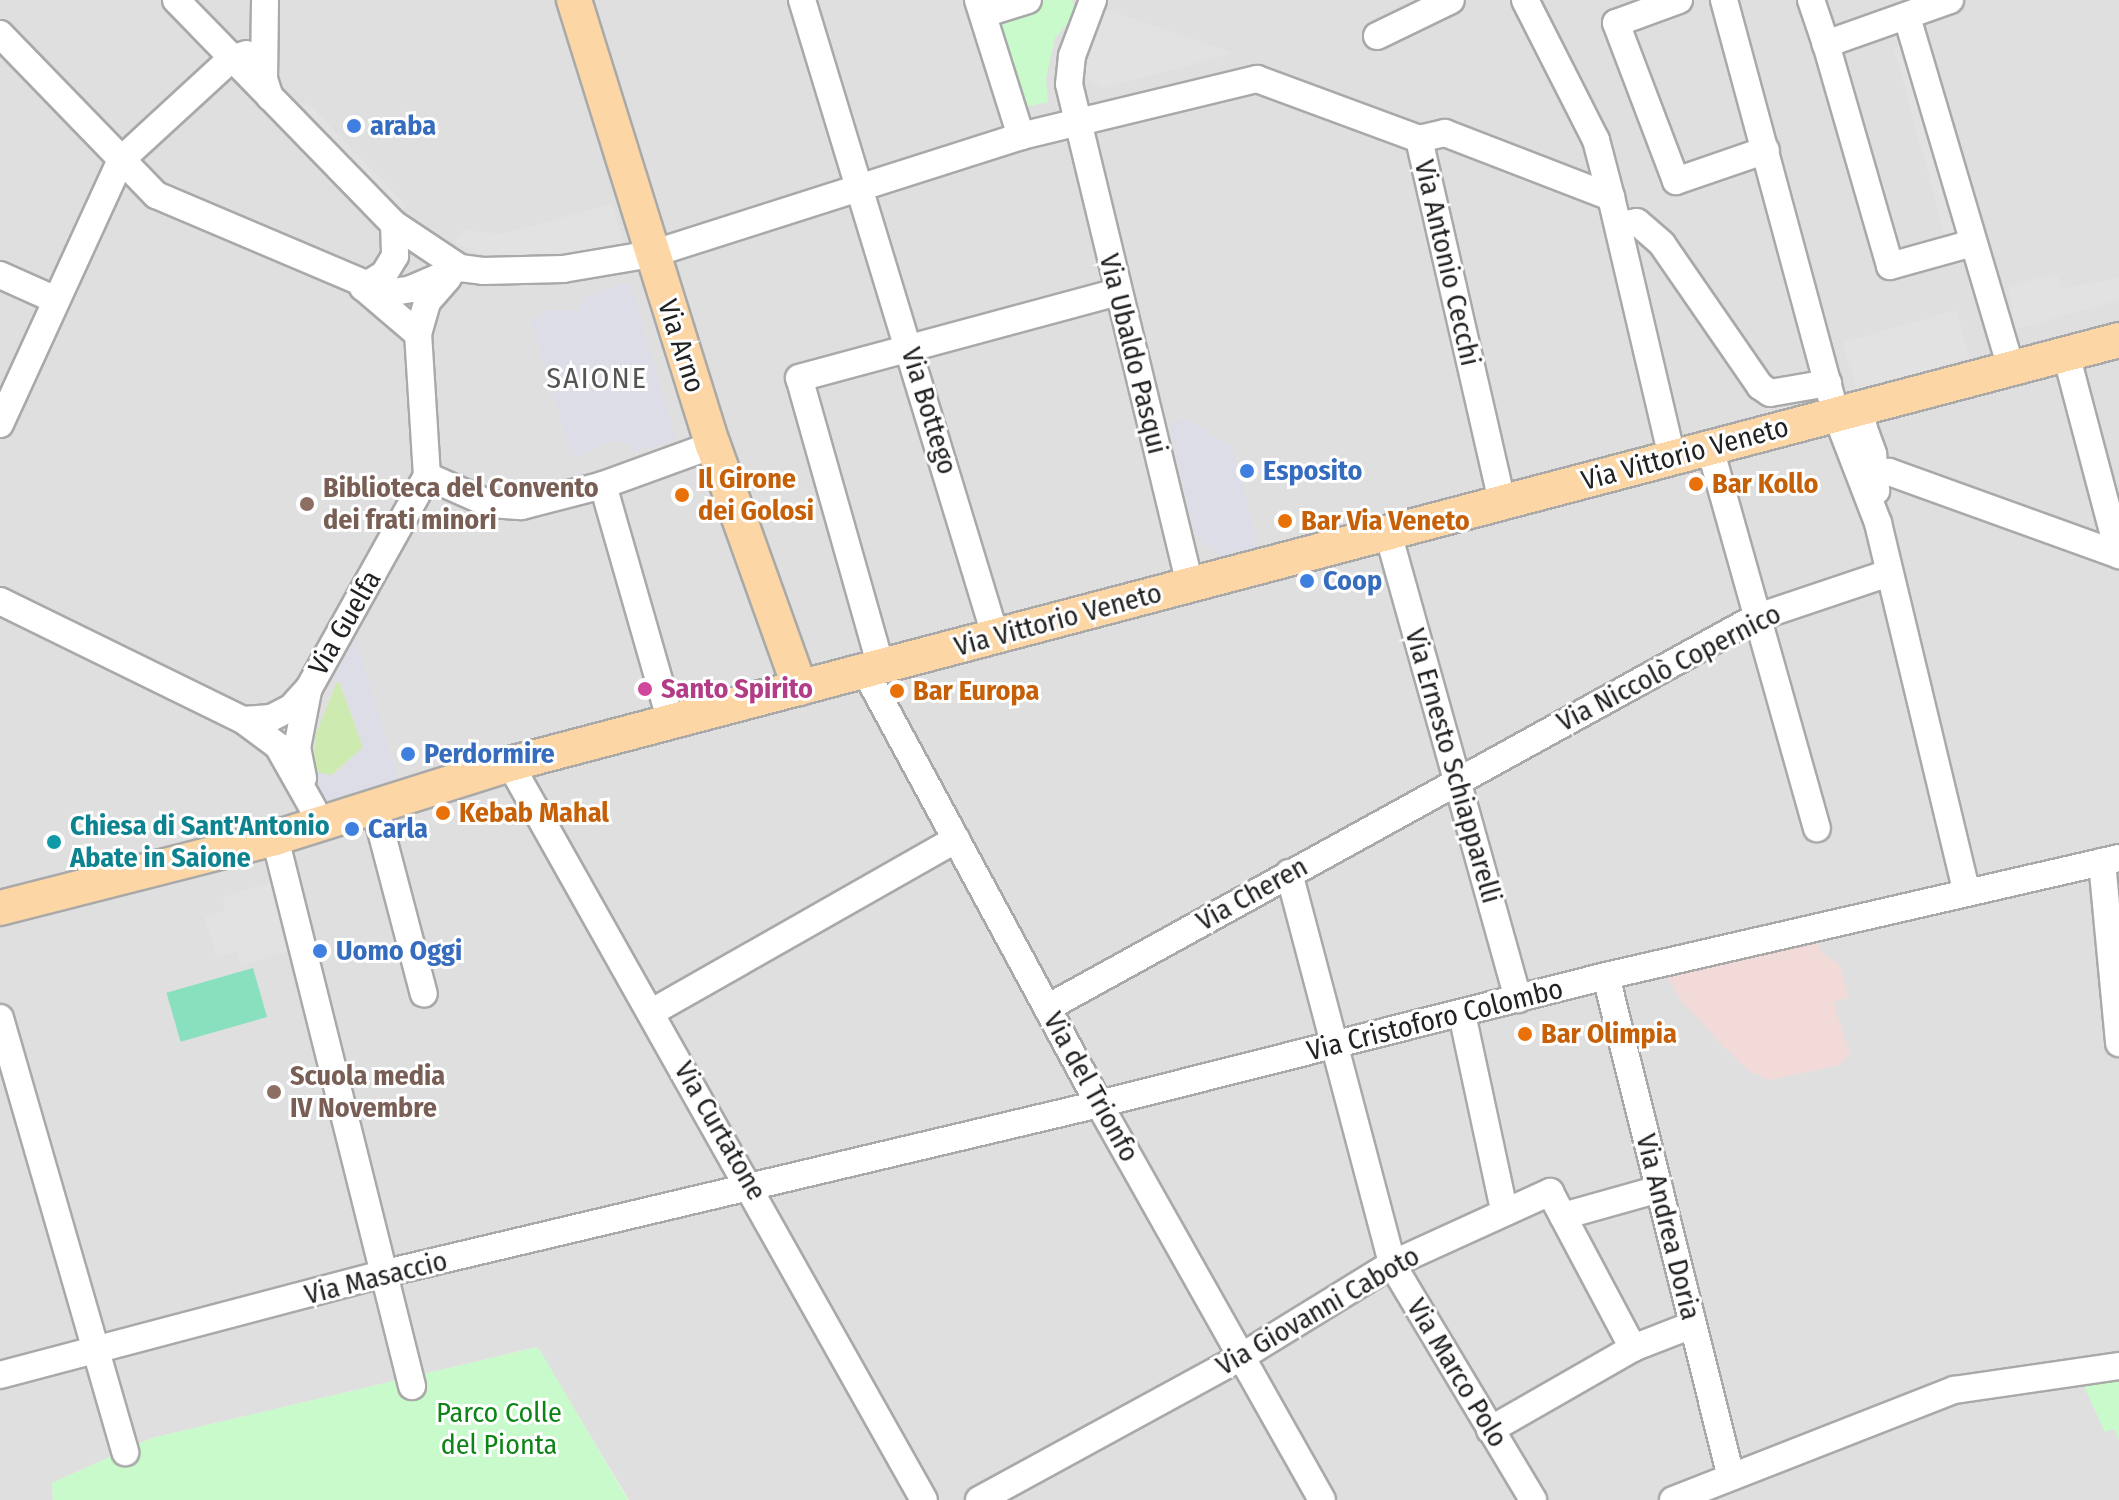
<!DOCTYPE html>
<html>
<head>
<meta charset="utf-8">
<style>
	body { margin:0 }
	#map { position:relative; width:2119px; height:1500px; overflow:hidden; background:#f2efe9; font-family:"Fira Sans Condensed",sans-serif }
	div>[style] { position:absolute }
	.residential>* { inset:0; background:#e0dfdf }
	.commercial>* { inset:0; background:#f2dad9 }
	.grass>* { inset:0; background:#cdebb0 }
	.park>* { inset:0; background:#c8facc }
	.pitch>* { inset:0; background:#88e0be; transform-origin:0 0 }
	.parking>* { inset:0; background:#e2e2e2; transform-origin:0 0 }
	.plaza>* { inset:0; background:#dddde8 }
	.roads { filter:drop-shadow(2px 0 #a9a9a9) drop-shadow(-2px 0 #a9a9a9) drop-shadow(0 2px #a9a9a9) drop-shadow(0 -2px #a9a9a9) }
	.minor>* { height:26px; margin:-13px; padding:0 13px; transform-origin:13px; border-radius:13px; background:#fff }
	.major>* { height:34px; margin:-17px; padding:0 17px; transform-origin:17px; border-radius:17px; background:#fcd6a4 }
	.dots>* { width:22px; height:22px; translate:-50% -50%; box-sizing:border-box; border:4px solid #fff; border-radius:50% }
	span { translate:-50% -50%; white-space:nowrap; text-align:center; line-height:1.15; -webkit-text-stroke:6px #fff; paint-order:stroke }
	.shop-label { font-size:28px; color:#366cbe; font-weight:700 }
	.left { translate:0 -50%; text-align:left }
	.street-label { font-size:28px; color:#222 }
	.food-label { font-size:28px; color:#c56008; font-weight:700 }
	.education-label { font-size:28px; color:#785e54; font-weight:700 }
	.hotel-label { font-size:28px; color:#b23c85; font-weight:700 }
	.culture-label { font-size:28px; color:#0d838f; font-weight:700 }
	.park-label { font-size:28px; color:#0c8416 }
	.neighbourhood-label { font-size:30px; color:#555; letter-spacing:2px }
</style>
</head>
<body>
<div id="map">
	<div class="residential">
		<i style="clip-path:polygon(0 0,2119px 0,2119px 1500px,629px 1500px,537px 1347px,152px 1438px,52px 1483px,53px 1500px,0 1500px)"></i>
	</div>
	<div class="commercial">
		<i style="clip-path:polygon(1813px 927px,1822px 954px,1839px 964px,1849px 997px,1833px 1002px,1850px 1054px,1840px 1065px,1770px 1080px,1749px 1071px,1723px 1046px,1681px 1000px,1659px 963px)"></i>
	</div>
	<div class="grass">
		<i style="clip-path:polygon(338px 680px,363px 747px,328px 778px,314px 771px,315px 736px)"></i>
	</div>
	<div class="park">
		<i style="clip-path:polygon(1039px 0,1072px 0,1076px 13px,1055px 38px,1046px 78px,1048px 102px,1020px 108px,996px 18px)"></i>
		<i style="clip-path:polygon(538px 1347px,628px 1500px,53px 1500px,52px 1483px,152px 1438px)"></i>
		<i style="clip-path:polygon(2119px 1375px,2119px 1440px,2114px 1429px,2105px 1432px,2081px 1380px)"></i>
	</div>
	<div class="pitch">
		<i style="left:253px;top:968px;width:51px;height:90px;rotate:74deg"></i>
	</div>
	<div class="parking">
		<i style="clip-path:polygon(1097px 6px,1233px 53px,1104px 88px,1088px 81px,1083px 58px)"></i>
		<i style="clip-path:polygon(1914px 42px,1970px 230px,1945px 236px,1894px 48px)"></i>
		<i style="left:307px;top:102px;width:144px;height:22px;rotate:46deg"></i>
		<i style="clip-path:polygon(612px 204px,623px 242px,577px 255px,489px 258px,454px 242px,464px 230px,503px 234px)"></i>
		<i style="clip-path:polygon(2056px 274px,2063px 288px,2119px 278px,2119px 300px,2016px 329px,2008px 286px)"></i>
		<i style="left:1956px;top:310px;width:50px;height:118px;rotate:74deg"></i>
		<i style="clip-path:polygon(270px 882px,290px 951px,241px 965px,237px 951px,216px 957px,205px 917px,225px 911px,223px 897px)"></i>
	</div>
	<div class="plaza">
		<i style="clip-path:polygon(630px 282px,676px 440px,635px 452px,624px 443px,609px 441px,580px 457px,571px 454px,531px 323px,543px 311px,578px 311px,586px 295px)"></i>
		<i style="clip-path:polygon(1185px 418px,1232px 447px,1259px 548px,1222px 557px,1195px 536px,1169px 423px)"></i>
		<i style="clip-path:polygon(349px 638px,356px 639px,400px 785px,333px 804px,323px 796px,314px 771px,335px 776px,363px 747px,342px 682px,328px 682px)"></i>
	</div>
	<div class="roads">
		<div class="minor">
			<i style="left:176px;top:0;width:313px;rotate:45.8deg"></i>
			<i style="left:394px;top:224px;width:79px;rotate:33.7deg"></i>
			<i style="left:460px;top:268px;width:23px;rotate:7deg"></i>
			<i style="left:483px;top:271px;width:80px;rotate:-1.4deg"></i>
			<i style="left:563px;top:269px;width:90px;rotate:-9.6deg"></i>
			<i style="left:652px;top:254px;width:387px;rotate:-17.7deg"></i>
			<i style="left:1021px;top:136px;width:243px;rotate:-13.6deg"></i>
			<i style="left:1257px;top:79px;width:173px;rotate:20.3deg"></i>
			<i style="left:1419px;top:139px;width:372px;rotate:77.1deg"></i>
			<i style="left:265px;top:0;width:79px;rotate:90.7deg"></i>
			<i style="left:264px;top:79px;width:19px;rotate:72deg"></i>
			<i style="left:802px;top:0;width:664px;rotate:73.09deg"></i>
			<i style="left:978px;top:0;width:143px;rotate:72.5deg"></i>
			<i style="left:1093px;top:0;width:60px;rotate:110.6deg"></i>
			<i style="left:1072px;top:56px;width:28px;rotate:96deg"></i>
			<i style="left:1069px;top:84px;width:515px;rotate:76.42deg"></i>
			<i style="left:1525px;top:0;width:157px;rotate:63.1deg"></i>
			<i style="left:1596px;top:140px;width:59px;rotate:75.3deg"></i>
			<i style="left:1679px;top:0;width:67px;rotate:159.9deg"></i>
			<i style="left:1616px;top:23px;width:169px;rotate:69.2deg"></i>
			<i style="left:1676px;top:181px;width:95px;rotate:-19deg"></i>
			<i style="left:1724px;top:0;width:429px;rotate:74.9deg"></i>
			<i style="left:1836px;top:414px;width:117px;rotate:68.9deg"></i>
			<i style="left:1878px;top:523px;width:377px;rotate:76.5deg"></i>
			<i style="left:1811px;top:0;width:46px;rotate:71.2deg"></i>
			<i style="left:1950px;top:0;width:132px;rotate:160.5deg"></i>
			<i style="left:1826px;top:44px;width:231px;rotate:73.9deg"></i>
			<i style="left:1890px;top:266px;width:86px;rotate:-15.5deg"></i>
			<i style="left:983px;top:14px;width:47px;rotate:-17.3deg"></i>
			<i style="left:1907px;top:17px;width:366px;rotate:73.5deg"></i>
			<i style="left:0;top:34px;width:224px;rotate:45.9deg"></i>
			<i style="left:156px;top:195px;width:251px;rotate:23deg"></i>
			<i style="left:387px;top:293px;width:24px;rotate:-9deg"></i>
			<i style="left:411px;top:289px;width:53px;rotate:-23.2deg"></i>
			<i style="left:1377px;top:36px;width:82px;rotate:-25.9deg"></i>
			<i style="left:1419px;top:139px;width:27px;rotate:-13deg"></i>
			<i style="left:1445px;top:133px;width:178px;rotate:21.1deg"></i>
			<i style="left:1611px;top:197px;width:268px;rotate:76.8deg"></i>
			<i style="left:394px;top:224px;width:32px;rotate:88deg"></i>
			<i style="left:395px;top:256px;width:21px;rotate:121deg"></i>
			<i style="left:384px;top:274px;width:25px;rotate:148deg"></i>
			<i style="left:363px;top:287px;width:72px;rotate:40.5deg"></i>
			<i style="left:1619px;top:225px;width:18px;rotate:-9deg"></i>
			<i style="left:1637px;top:222px;width:33px;rotate:41deg"></i>
			<i style="left:1662px;top:244px;width:173px;rotate:55.4deg"></i>
			<i style="left:1760px;top:386px;width:12px;rotate:35deg"></i>
			<i style="left:1770px;top:393px;width:59px;rotate:-9.8deg"></i>
			<i style="left:0;top:275px;width:61px;rotate:24.1deg"></i>
			<i style="left:2066px;top:354px;width:208px;rotate:75.2deg"></i>
			<i style="left:1836px;top:414px;width:30px;rotate:24deg"></i>
			<i style="left:1863px;top:426px;width:30px;rotate:70deg"></i>
			<i style="left:1873px;top:454px;width:37px;rotate:85deg"></i>
			<i style="left:0;top:424px;width:290px;rotate:-65.4deg"></i>
			<i style="left:121px;top:160px;width:149px;rotate:-42.6deg"></i>
			<i style="left:231px;top:59px;width:16px;rotate:-18deg"></i>
			<i style="left:1710px;top:448px;width:395px;rotate:74.3deg"></i>
			<i style="left:1875px;top:473px;width:14px;rotate:-4deg"></i>
			<i style="left:1889px;top:472px;width:245px;rotate:19.8deg"></i>
			<i style="left:427px;top:476px;width:69px;rotate:24deg"></i>
			<i style="left:490px;top:504px;width:32px;rotate:4deg"></i>
			<i style="left:522px;top:506px;width:84px;rotate:-14.5deg"></i>
			<i style="left:603px;top:485px;width:117px;rotate:-20deg"></i>
			<i style="left:603px;top:485px;width:247px;rotate:74deg"></i>
			<i style="left:1388px;top:533px;width:484px;rotate:74.4deg"></i>
			<i style="left:0;top:601px;width:271px;rotate:26.1deg"></i>
			<i style="left:243px;top:720px;width:44px;rotate:36.6deg"></i>
			<i style="left:278px;top:746px;width:71px;rotate:60.6deg"></i>
			<i style="left:881px;top:667px;width:300px;rotate:-105.8deg"></i>
			<i style="left:799px;top:378px;width:329px;rotate:-15.1deg"></i>
			<i style="left:865px;top:671px;width:492px;rotate:61.6deg"></i>
			<i style="left:1099px;top:1104px;width:454px;rotate:60.6deg"></i>
			<i style="left:243px;top:720px;width:28px;rotate:-4deg"></i>
			<i style="left:271px;top:718px;width:22px;rotate:-27deg"></i>
			<i style="left:291px;top:708px;width:27px;rotate:-48deg"></i>
			<i style="left:309px;top:688px;width:243px;rotate:-60.9deg"></i>
			<i style="left:427px;top:476px;width:142px;rotate:-93.6deg"></i>
			<i style="left:418px;top:334px;width:33px;rotate:-74deg"></i>
			<i style="left:427px;top:302px;width:32px;rotate:-49deg"></i>
			<i style="left:510px;top:764px;width:844px;rotate:60.64deg"></i>
			<i style="left:303px;top:778px;width:31px;rotate:-101deg"></i>
			<i style="left:297px;top:748px;width:58px;rotate:-79.1deg"></i>
			<i style="left:374px;top:804px;width:196px;rotate:75.3deg"></i>
			<i style="left:275px;top:838px;width:565px;rotate:75.96deg"></i>
			<i style="left:2102px;top:862px;width:182px;rotate:84.6deg"></i>
			<i style="left:1289px;top:873px;width:404px;rotate:75.2deg"></i>
			<i style="left:1392px;top:1264px;width:275px;rotate:59.1deg"></i>
			<i style="left:1606px;top:976px;width:516px;rotate:75.99deg"></i>
			<i style="left:1047px;top:1008px;width:808px;rotate:-28.85deg"></i>
			<i style="left:1755px;top:618px;width:141px;rotate:-18.6deg"></i>
			<i style="left:652px;top:1012px;width:350px;rotate:-29.6deg"></i>
			<i style="left:1462px;top:1014px;width:200px;rotate:77.9deg"></i>
			<i style="left:0;top:1018px;width:452px;rotate:73.9deg"></i>
			<i style="left:1563px;top:1216px;width:100px;rotate:-15.7deg"></i>
			<i style="left:0;top:1375px;width:399px;rotate:-14.8deg"></i>
			<i style="left:386px;top:1273px;width:733px;rotate:-13.33deg"></i>
			<i style="left:1099px;top:1104px;width:523px;rotate:-14.17deg"></i>
			<i style="left:1606px;top:976px;width:526px;rotate:-12.95deg"></i>
			<i style="left:1490px;top:1430px;width:165px;rotate:-29.8deg"></i>
			<i style="left:1633px;top:1348px;width:63px;rotate:-21.3deg"></i>
			<i style="left:979px;top:1500px;width:298px;rotate:-28.6deg"></i>
			<i style="left:1241px;top:1357px;width:177px;rotate:-31.6deg"></i>
			<i style="left:1392px;top:1264px;width:174px;rotate:-24.5deg"></i>
			<i style="left:1550px;top:1192px;width:177px;rotate:62deg"></i>
			<i style="left:1673px;top:1500px;width:302px;rotate:-21.4deg"></i>
			<i style="left:1954px;top:1390px;width:167px;rotate:-8.3deg"></i>
		</div>
		<div class="major">
			<i style="left:574px;top:0;width:466px;rotate:72.7deg"></i>
			<i style="left:713px;top:445px;width:258px;rotate:70.3deg"></i>
			<i style="left:0;top:908px;width:284px;rotate:-14.3deg"></i>
			<i style="left:275px;top:838px;width:246px;rotate:-17.5deg"></i>
			<i style="left:510px;top:764px;width:1664px;rotate:-14.76deg"></i>
		</div>
	</div>
	<div class="dots">
		<i style="left:354px;top:126px;background:#3f7fe0"></i>
		<i style="left:1247px;top:471px;background:#3f7fe0"></i>
		<i style="left:1696px;top:484px;background:#e8710a"></i>
		<i style="left:682px;top:495px;background:#e8710a"></i>
		<i style="left:307px;top:504px;background:#8d6e63"></i>
		<i style="left:1285px;top:521px;background:#e8710a"></i>
		<i style="left:1307px;top:581px;background:#3f7fe0"></i>
		<i style="left:645px;top:689px;background:#d1479c"></i>
		<i style="left:897px;top:691px;background:#e8710a"></i>
		<i style="left:408px;top:754px;background:#3f7fe0"></i>
		<i style="left:443px;top:813px;background:#e8710a"></i>
		<i style="left:352px;top:829px;background:#3f7fe0"></i>
		<i style="left:54px;top:842px;background:#0f9aa8"></i>
		<i style="left:320px;top:951px;background:#3f7fe0"></i>
		<i style="left:1525px;top:1034px;background:#e8710a"></i>
		<i style="left:274px;top:1092px;background:#8d6e63"></i>
	</div>
	<div class="shop-label">
		<span class="left" style="left:370px;top:126px">araba</span>
		<span class="left" style="left:1263px;top:471px">Esposito</span>
		<span class="left" style="left:1323px;top:581px">Coop</span>
		<span class="left" style="left:424px;top:754px">Perdormire</span>
		<span class="left" style="left:368px;top:829px">Carla</span>
		<span class="left" style="left:336px;top:951px">Uomo Oggi</span>
	</div>
	<div class="street-label">
		<span style="left:1447px;top:263px;rotate:77deg">Via Antonio Cecchi</span>
		<span style="left:681px;top:346px;rotate:72deg">Via Arno</span>
		<span style="left:1133px;top:354px;rotate:76deg">Via Ubaldo Pasqui</span>
		<span style="left:929px;top:411px;rotate:73deg">Via Bottego</span>
		<span style="left:1685px;top:454px;rotate:-15deg">Via Vittorio Veneto</span>
		<span style="left:1058px;top:620px;rotate:-15deg">Via Vittorio Veneto</span>
		<span style="left:345px;top:623px;rotate:-60deg">Via Guelfa</span>
		<span style="left:1669px;top:668px;rotate:-27deg">Via Niccolò Copernico</span>
		<span style="left:1453px;top:766px;rotate:74deg">Via Ernesto Schiapparelli</span>
		<span style="left:1252px;top:894px;rotate:-29deg">Via Cheren</span>
		<span style="left:1435px;top:1020px;rotate:-14deg">Via Cristoforo Colombo</span>
		<span style="left:1091px;top:1087px;rotate:61deg">Via del Trionfo</span>
		<span style="left:720px;top:1131px;rotate:60deg">Via Curtatone</span>
		<span style="left:1668px;top:1227px;rotate:76deg">Via Andrea Doria</span>
		<span style="left:376px;top:1278px;rotate:-14deg">Via Masaccio</span>
		<span style="left:1318px;top:1311px;rotate:-30deg">Via Giovanni Caboto</span>
		<span style="left:1457px;top:1373px;rotate:59deg">Via Marco Polo</span>
	</div>
	<div class="food-label">
		<span class="left" style="left:698px;top:495px">Il Girone<br>dei Golosi</span>
		<span class="left" style="left:1712px;top:484px">Bar Kollo</span>
		<span class="left" style="left:1301px;top:521px">Bar Via Veneto</span>
		<span class="left" style="left:913px;top:691px">Bar Europa</span>
		<span class="left" style="left:459px;top:813px">Kebab Mahal</span>
		<span class="left" style="left:1541px;top:1034px">Bar Olimpia</span>
	</div>
	<div class="education-label">
		<span class="left" style="left:323px;top:504px">Biblioteca del Convento<br>dei frati minori</span>
		<span class="left" style="left:290px;top:1092px">Scuola media<br>IV Novembre</span>
	</div>
	<div class="hotel-label">
		<span class="left" style="left:661px;top:689px">Santo Spirito</span>
	</div>
	<div class="culture-label">
		<span class="left" style="left:70px;top:842px">Chiesa di Sant'Antonio<br>Abate in Saione</span>
	</div>
	<div class="park-label">
		<span style="left:499px;top:1429px">Parco Colle<br>del Pionta</span>
	</div>
	<div class="neighbourhood-label">
		<span style="left:597px;top:378px">SAIONE</span>
	</div>
</div>
</body>
</html>
